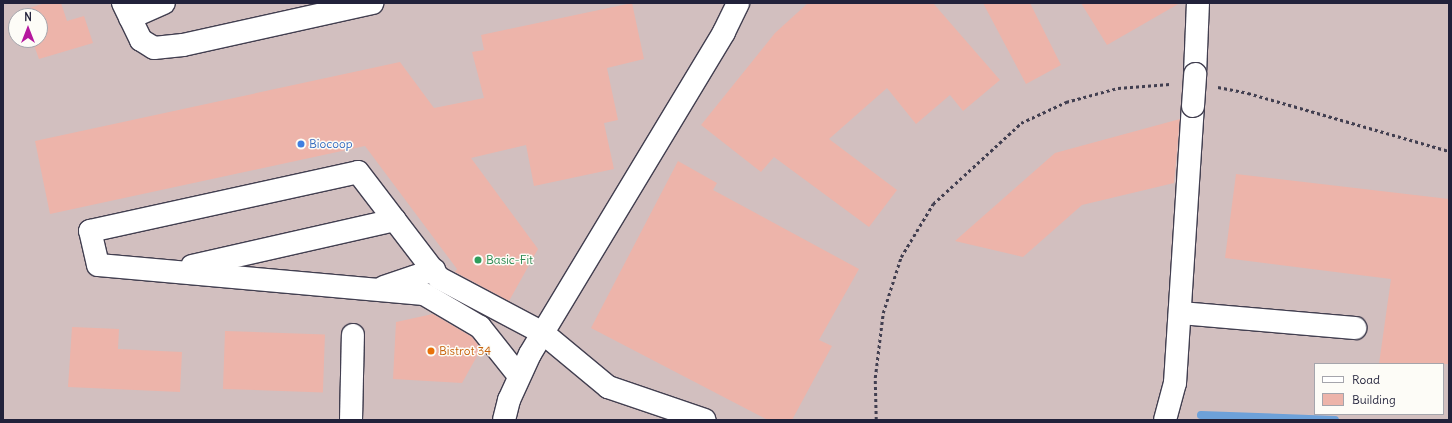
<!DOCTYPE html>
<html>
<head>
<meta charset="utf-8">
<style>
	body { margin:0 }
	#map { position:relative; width:1452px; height:423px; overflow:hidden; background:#f4e1c6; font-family:Delius,sans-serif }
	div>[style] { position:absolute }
	.industrial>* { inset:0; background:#d2bfbf }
	.stream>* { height:8px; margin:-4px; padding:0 4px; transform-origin:4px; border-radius:4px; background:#6da1d9 }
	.building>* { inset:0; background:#edb4aa; transform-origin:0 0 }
	.path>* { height:2.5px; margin-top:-1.25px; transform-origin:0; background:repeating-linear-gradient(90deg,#423f50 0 3px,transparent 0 6px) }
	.roads { filter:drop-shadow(1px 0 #423f50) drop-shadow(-1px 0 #423f50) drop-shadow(0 1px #423f50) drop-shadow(0 -1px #423f50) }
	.minor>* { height:22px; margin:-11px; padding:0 11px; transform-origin:11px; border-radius:11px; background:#fff }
	.bridges { filter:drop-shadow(1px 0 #423f50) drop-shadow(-1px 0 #423f50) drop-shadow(0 1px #423f50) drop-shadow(0 -1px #423f50) }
	.minor-bridge>* { height:22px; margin:-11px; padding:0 11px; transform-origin:11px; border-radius:11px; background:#fff }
	.dots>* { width:11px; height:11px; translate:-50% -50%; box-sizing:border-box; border:2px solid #fdfcf7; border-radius:50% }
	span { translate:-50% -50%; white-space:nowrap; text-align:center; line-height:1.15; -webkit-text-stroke:3px #fdfcf7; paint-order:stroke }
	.shop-label { font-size:12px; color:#366cbe }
	.left { translate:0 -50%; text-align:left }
	.leisure-label { font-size:12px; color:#27864d }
	.food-label { font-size:12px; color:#c56008 }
	.frame { position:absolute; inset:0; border:4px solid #22223b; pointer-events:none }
	.legend { position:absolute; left:1314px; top:363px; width:130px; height:52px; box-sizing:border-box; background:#fdfcf7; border:1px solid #a5a5ac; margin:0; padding:5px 7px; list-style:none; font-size:12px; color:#22223b }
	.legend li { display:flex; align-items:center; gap:8px; height:20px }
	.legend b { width:20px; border:1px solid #a5a5ac }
	.north { position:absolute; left:8px; top:8px; width:40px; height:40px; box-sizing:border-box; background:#fdfcf7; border:1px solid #a5a5ac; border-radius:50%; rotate:0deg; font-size:11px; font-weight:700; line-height:16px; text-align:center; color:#22223b }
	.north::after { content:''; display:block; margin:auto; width:14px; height:18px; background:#b5179e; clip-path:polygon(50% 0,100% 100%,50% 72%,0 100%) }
</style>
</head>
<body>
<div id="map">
	<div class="industrial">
		<i style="clip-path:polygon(evenodd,3px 3px,1449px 3px,1449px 420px,3px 420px,3px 3px,16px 16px,40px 16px,40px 40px,16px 40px,16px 16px,3px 3px,1315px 364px,1443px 364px,1443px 414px,1315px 414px,1315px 364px)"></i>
	</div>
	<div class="stream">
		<i style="left:1201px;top:415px;width:134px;rotate:2.1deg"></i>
	</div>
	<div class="building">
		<i style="clip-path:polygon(45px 3px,61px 3px,67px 21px,84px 16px,93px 43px,39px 59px,32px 40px,40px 40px,40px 16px,25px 16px,23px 10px)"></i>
		<i style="clip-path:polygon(632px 3px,644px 59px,607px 68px,618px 120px,604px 123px,614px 169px,534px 186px,526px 145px,471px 158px,538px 249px,509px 301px,455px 272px,457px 269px,365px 146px,50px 214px,35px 141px,400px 62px,434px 108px,484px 98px,472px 52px,484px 50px,481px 35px)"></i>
		<i style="clip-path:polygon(808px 3px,933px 3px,1000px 80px,963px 111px,950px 95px,916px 124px,887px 88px,829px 139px,897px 190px,869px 227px,774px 157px,761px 172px,701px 125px,775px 33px)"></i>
		<i style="clip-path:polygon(983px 3px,1030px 3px,1061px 65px,1026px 84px)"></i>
		<i style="clip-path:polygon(1081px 3px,1180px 3px,1107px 45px)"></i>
		<i style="clip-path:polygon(1180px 119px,1174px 183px,1082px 205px,1023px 257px,955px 241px,1055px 153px)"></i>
		<i style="clip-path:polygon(678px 161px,717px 183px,713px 190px,859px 269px,819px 340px,832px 346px,792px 420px,768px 420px,591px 328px)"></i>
		<i style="clip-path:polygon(1236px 174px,1449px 199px,1449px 364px,1379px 364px,1391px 279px,1225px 258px)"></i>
		<i style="clip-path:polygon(433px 314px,472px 337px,481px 349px,462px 383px,393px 379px,396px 322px)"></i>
		<i style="clip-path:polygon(72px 327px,119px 329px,118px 349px,182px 352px,180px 392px,68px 387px)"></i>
		<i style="left:225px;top:331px;width:100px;height:58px;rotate:2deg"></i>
	</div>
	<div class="path">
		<i style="left:1218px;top:87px;width:31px;rotate:11deg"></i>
		<i style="left:1248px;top:93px;width:209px;rotate:16.1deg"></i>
		<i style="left:876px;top:420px;width:42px;rotate:-91.4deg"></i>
		<i style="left:875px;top:378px;width:65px;rotate:-83deg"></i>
		<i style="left:883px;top:313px;width:59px;rotate:-72.2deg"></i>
		<i style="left:901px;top:257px;width:62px;rotate:-58.9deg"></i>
		<i style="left:933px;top:204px;width:120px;rotate:-42.6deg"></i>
		<i style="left:1021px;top:123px;width:50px;rotate:-25deg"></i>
		<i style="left:1066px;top:102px;width:54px;rotate:-15.1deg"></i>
		<i style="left:1118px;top:88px;width:52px;rotate:-4.4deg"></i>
	</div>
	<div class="roads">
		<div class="minor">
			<i style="left:123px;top:3px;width:41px;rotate:64.1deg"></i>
			<i style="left:141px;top:40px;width:15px;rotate:32deg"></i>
			<i style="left:154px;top:48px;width:29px;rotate:-6deg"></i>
			<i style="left:183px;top:45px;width:194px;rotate:-12.5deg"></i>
			<i style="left:130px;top:18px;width:37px;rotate:-24deg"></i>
			<i style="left:1195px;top:74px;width:71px;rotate:-87.6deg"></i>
			<i style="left:192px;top:266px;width:208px;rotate:-12.8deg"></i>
			<i style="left:384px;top:287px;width:53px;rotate:-18.8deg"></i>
			<i style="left:1180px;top:313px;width:176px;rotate:4.9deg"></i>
			<i style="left:519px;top:376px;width:63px;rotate:-128.5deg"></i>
			<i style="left:480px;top:327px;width:65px;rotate:-149.5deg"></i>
			<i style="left:424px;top:294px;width:327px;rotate:-174.9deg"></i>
			<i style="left:98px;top:265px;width:35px;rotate:-103deg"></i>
			<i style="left:90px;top:231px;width:274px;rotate:-12.4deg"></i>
			<i style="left:358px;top:172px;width:133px;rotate:52.6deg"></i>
			<i style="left:439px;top:278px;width:118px;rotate:27.9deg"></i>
			<i style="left:543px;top:333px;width:85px;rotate:39.7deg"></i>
			<i style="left:608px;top:387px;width:102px;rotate:18.8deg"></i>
			<i style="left:351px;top:420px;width:85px;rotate:-88.7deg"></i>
			<i style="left:504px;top:420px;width:21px;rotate:-76deg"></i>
			<i style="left:509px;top:400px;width:51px;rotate:-65.5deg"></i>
			<i style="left:530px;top:354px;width:376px;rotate:-58.9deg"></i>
			<i style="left:724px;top:32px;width:32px;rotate:-64deg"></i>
			<i style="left:1165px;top:420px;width:38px;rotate:-75deg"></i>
			<i style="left:1175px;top:383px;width:278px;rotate:-86.3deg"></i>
		</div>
	</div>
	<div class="bridges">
		<div class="minor-bridge">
			<i style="left:1193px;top:106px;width:32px;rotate:-86deg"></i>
		</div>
	</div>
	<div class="dots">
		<i style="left:301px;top:144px;background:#3f7fe0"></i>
		<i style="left:478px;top:260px;background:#2e9e5b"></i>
		<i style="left:431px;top:351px;background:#e8710a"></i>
	</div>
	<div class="shop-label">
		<span class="left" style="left:309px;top:144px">Biocoop</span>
	</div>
	<div class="leisure-label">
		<span class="left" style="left:486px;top:260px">Basic-Fit</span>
	</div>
	<div class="food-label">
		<span class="left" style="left:439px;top:351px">Bistrot 34</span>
	</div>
	<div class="frame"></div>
	<ul class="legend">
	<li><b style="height:5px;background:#fff"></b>Road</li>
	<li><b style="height:11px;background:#edb4aa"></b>Building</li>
	</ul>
	<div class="north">N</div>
</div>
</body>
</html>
